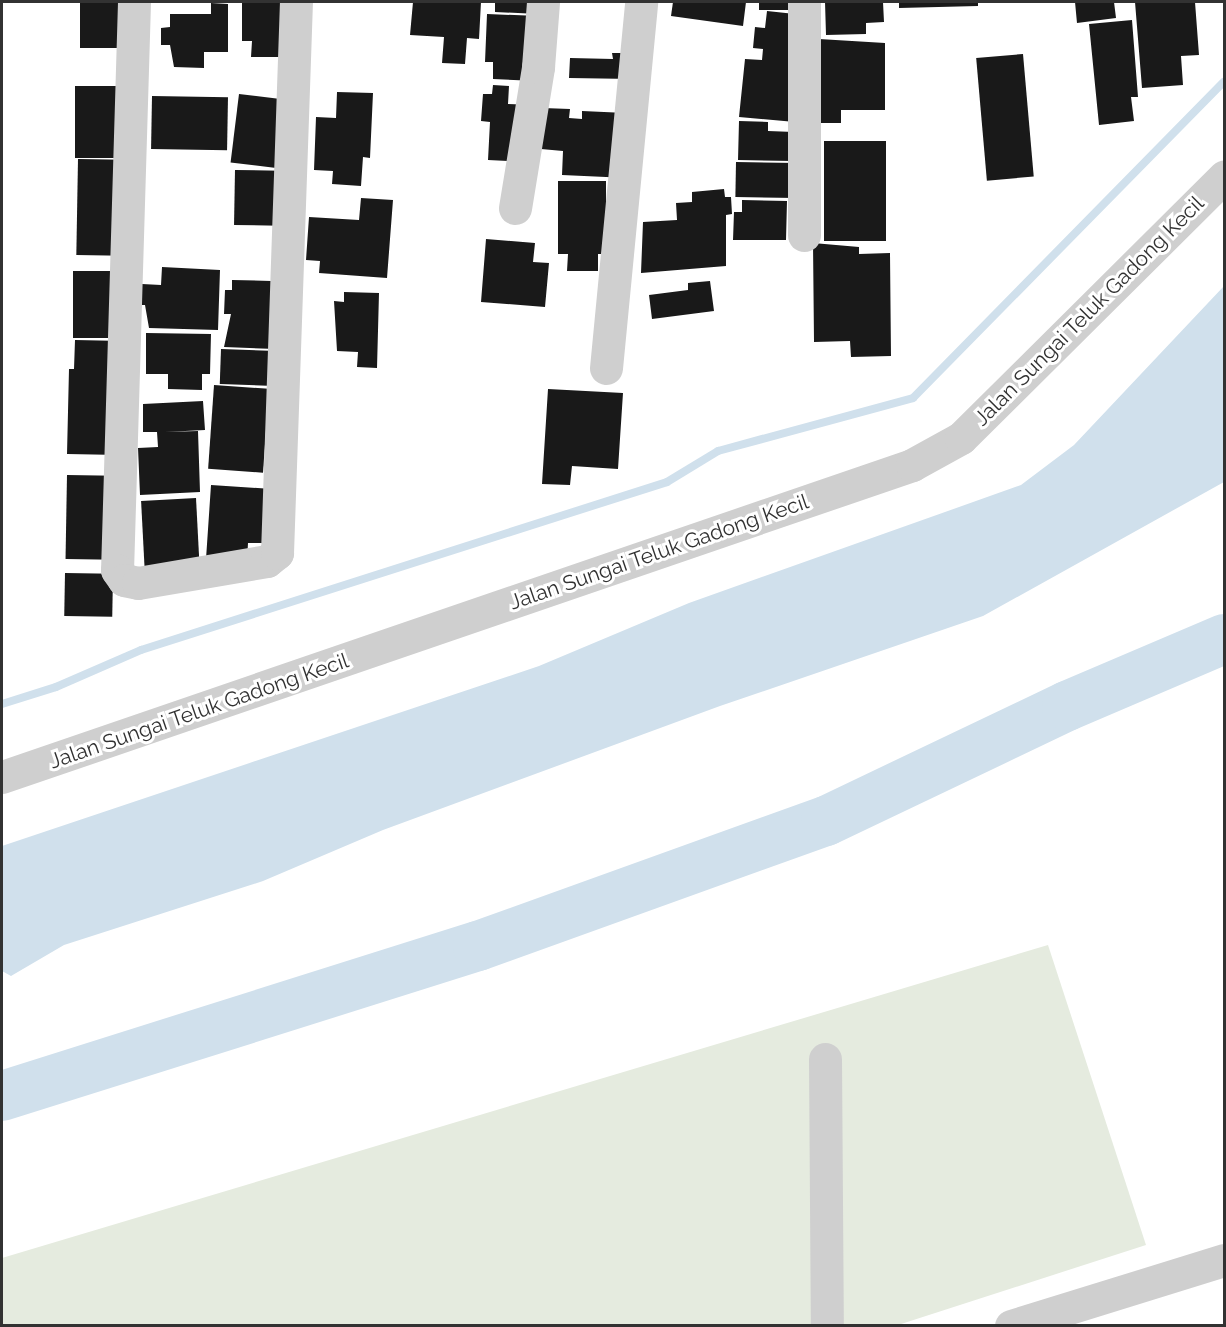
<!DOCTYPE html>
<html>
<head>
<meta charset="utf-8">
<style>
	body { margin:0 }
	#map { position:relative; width:1226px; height:1327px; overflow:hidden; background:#fff; font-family:Raleway,sans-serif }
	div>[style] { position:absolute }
	.green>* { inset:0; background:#e5ebdf }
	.water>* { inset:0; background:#d0e0ec }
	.stream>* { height:8px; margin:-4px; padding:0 4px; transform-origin:4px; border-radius:4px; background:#d0e0ec }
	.river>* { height:50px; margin:-25px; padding:0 25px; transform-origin:25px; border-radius:25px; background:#d0e0ec }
	.building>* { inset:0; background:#191919; transform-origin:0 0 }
	.minor>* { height:33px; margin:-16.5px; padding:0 16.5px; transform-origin:16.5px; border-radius:16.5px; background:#cfcfcf }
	span { translate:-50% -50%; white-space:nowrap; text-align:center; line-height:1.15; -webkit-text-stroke:6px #fff; paint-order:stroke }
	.street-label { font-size:21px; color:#323232 }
	.frame { position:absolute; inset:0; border:3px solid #323232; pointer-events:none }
</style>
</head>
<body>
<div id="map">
	<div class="green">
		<i style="clip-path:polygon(1048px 945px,1146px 1245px,898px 1325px,2px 1326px,2px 1258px)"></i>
	</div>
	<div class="water">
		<i style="clip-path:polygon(1224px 286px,1224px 482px,983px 616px,720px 706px,383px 830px,263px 881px,64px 945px,11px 976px,2px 971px,2px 846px,539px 666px,689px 603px,1021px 485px,1074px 445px)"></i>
	</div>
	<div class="stream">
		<i style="left:2px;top:704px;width:57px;rotate:-17.5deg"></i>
		<i style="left:56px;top:687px;width:93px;rotate:-23.5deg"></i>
		<i style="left:141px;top:650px;width:552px;rotate:-17.71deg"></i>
		<i style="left:667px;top:482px;width:60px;rotate:-31.3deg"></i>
		<i style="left:718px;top:451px;width:202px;rotate:-15.2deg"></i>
		<i style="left:913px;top:398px;width:443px;rotate:-45.5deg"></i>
	</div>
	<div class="river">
		<i style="left:2px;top:1096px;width:499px;rotate:-17.5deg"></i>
		<i style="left:478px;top:946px;width:370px;rotate:-19.8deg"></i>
		<i style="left:826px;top:821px;width:267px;rotate:-25.5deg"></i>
		<i style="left:1067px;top:706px;width:171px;rotate:-23.1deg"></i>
	</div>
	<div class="building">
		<i style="left:80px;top:2px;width:50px;height:46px"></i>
		<i style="clip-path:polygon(242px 2px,289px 2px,285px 57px,251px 57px,252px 41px,242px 41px)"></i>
		<i style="clip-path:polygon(413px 2px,481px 2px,479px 39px,467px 38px,465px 64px,442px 63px,444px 37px,410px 35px)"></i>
		<i style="clip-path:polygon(495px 2px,539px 2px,538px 14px,495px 12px)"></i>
		<i style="clip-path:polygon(673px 2px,746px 2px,743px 26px,671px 16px)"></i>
		<i style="left:759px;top:2px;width:40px;height:8px"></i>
		<i style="clip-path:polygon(825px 2px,883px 2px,884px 22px,866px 23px,866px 34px,826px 35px)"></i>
		<i style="clip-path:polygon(899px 2px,978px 2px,978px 6px,899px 8px)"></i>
		<i style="clip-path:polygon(1075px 2px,1114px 2px,1116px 18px,1077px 23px)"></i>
		<i style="clip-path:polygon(1135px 2px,1195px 2px,1199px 55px,1181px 56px,1183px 85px,1142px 88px)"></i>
		<i style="clip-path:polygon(211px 3px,228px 4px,228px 52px,204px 52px,204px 68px,174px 67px,170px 45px,161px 45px,161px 28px,170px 27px,170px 14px,211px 14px)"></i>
		<i style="clip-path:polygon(767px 11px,795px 14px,795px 122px,739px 117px,745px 59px,762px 60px,763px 49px,753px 48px,755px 27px,765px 28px)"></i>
		<i style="clip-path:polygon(487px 14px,539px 16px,536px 81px,493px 79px,493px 62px,485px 62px)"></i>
		<i style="clip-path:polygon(1132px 20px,1138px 97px,1131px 97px,1134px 121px,1099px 125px,1089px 24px)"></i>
		<i style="clip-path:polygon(819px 39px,885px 43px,885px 110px,841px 110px,841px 123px,819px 123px)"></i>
		<i style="clip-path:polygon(612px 53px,634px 53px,633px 79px,569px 78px,570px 58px,613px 59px)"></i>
		<i style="left:1023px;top:54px;width:123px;height:47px;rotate:85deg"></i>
		<i style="clip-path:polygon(493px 85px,509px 86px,508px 104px,535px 105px,508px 161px,488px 160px,490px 122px,481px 121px,483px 94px,492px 94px)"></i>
		<i style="left:75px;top:86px;width:52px;height:72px"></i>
		<i style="clip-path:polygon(337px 92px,373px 93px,370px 158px,363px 157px,361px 186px,332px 184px,333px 171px,314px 170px,316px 117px,336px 118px)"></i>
		<i style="left:239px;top:94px;width:50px;height:69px;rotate:7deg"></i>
		<i style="left:152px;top:96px;width:76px;height:53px;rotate:1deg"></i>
		<i style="clip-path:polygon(543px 108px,570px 109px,569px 118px,582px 119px,582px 111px,626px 113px,628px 178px,562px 175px,563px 151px,541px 149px)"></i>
		<i style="clip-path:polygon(739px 121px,768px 122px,768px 131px,794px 132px,793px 161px,738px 160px)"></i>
		<i style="left:824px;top:141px;width:62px;height:100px"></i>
		<i style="left:78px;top:159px;width:46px;height:96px;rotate:1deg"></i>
		<i style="left:736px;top:162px;width:61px;height:35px;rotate:1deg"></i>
		<i style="left:235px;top:170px;width:46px;height:55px;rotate:1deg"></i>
		<i style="clip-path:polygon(558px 181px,606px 181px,606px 232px,614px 254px,598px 254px,598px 271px,567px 271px,568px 254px,558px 254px)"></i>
		<i style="clip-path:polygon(724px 189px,725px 197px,731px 197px,732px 214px,726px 215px,726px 266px,641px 273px,643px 222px,677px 220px,676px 203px,692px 202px,692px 192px)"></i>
		<i style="clip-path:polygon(361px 198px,393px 200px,387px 278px,319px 273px,320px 261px,306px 260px,309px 217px,359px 220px)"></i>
		<i style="clip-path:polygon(742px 200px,787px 201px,786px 240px,733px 240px,734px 212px,742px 212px)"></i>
		<i style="clip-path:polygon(486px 239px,535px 243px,533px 262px,549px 263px,545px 307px,481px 302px)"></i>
		<i style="clip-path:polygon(813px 243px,859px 247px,859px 254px,890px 253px,891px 356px,851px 357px,850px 341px,814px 342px)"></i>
		<i style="clip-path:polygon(162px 267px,220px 270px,218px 330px,149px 328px,145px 305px,141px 305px,142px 284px,161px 285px)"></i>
		<i style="left:73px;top:271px;width:49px;height:67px"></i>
		<i style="clip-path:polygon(232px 280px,271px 281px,276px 349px,224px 347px,231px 314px,224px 314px,225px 290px,232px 290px)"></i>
		<i style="clip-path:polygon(710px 281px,714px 311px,652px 319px,649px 295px,688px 290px,688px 283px)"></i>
		<i style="clip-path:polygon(344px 292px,379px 293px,377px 368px,357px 367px,358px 352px,337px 351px,334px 301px,344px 302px)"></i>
		<i style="clip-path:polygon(146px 333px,211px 334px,210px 374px,202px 374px,202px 390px,168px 389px,168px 374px,146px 374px)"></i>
		<i style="clip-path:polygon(75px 340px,123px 341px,120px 455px,67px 454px,69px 369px,74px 369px)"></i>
		<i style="left:221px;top:349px;width:48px;height:35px;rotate:2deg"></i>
		<i style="left:214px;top:385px;width:55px;height:84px;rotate:4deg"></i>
		<i style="clip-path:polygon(548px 389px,623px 393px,618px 469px,572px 466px,570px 485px,542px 484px)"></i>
		<i style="clip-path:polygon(203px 401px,205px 430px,165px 432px,198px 431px,200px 492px,140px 495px,138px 448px,158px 447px,157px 432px,143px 432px,143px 404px)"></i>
		<i style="left:67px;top:475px;width:48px;height:84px;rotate:1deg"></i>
		<i style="clip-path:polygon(211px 485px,272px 489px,268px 543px,248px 543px,247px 561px,206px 559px)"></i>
		<i style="left:196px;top:498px;width:70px;height:55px;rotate:87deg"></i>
		<i style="left:65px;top:573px;width:48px;height:43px;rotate:1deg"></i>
	</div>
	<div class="minor">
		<i style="left:134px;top:2px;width:568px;rotate:91.71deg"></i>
		<i style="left:117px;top:570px;width:12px;rotate:55deg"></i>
		<i style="left:124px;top:580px;width:14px;rotate:12deg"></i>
		<i style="left:138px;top:583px;width:131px;rotate:-9.7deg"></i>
		<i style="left:267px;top:561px;width:13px;rotate:-39deg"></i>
		<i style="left:277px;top:553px;width:551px;rotate:-88.03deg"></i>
		<i style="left:804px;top:2px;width:233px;rotate:90deg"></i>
		<i style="left:515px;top:208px;width:143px;rotate:-80.7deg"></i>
		<i style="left:538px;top:67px;width:65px;rotate:-85.6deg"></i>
		<i style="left:606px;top:368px;width:368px;rotate:-84.5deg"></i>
		<i style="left:2px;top:777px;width:962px;rotate:-18.92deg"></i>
		<i style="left:912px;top:465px;width:56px;rotate:-28.9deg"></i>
		<i style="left:961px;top:438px;width:371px;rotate:-44.8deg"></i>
		<i style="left:825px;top:1059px;width:267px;rotate:89.6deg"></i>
		<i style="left:1011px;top:1326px;width:223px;rotate:-17.2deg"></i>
	</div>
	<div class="street-label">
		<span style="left:1089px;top:311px;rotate:-45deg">Jalan Sungai Teluk Gadong Kecil</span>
		<span style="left:659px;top:552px;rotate:-19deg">Jalan Sungai Teluk Gadong Kecil</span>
		<span style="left:199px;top:711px;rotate:-19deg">Jalan Sungai Teluk Gadong Kecil</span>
	</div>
	<div class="frame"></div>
</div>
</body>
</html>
